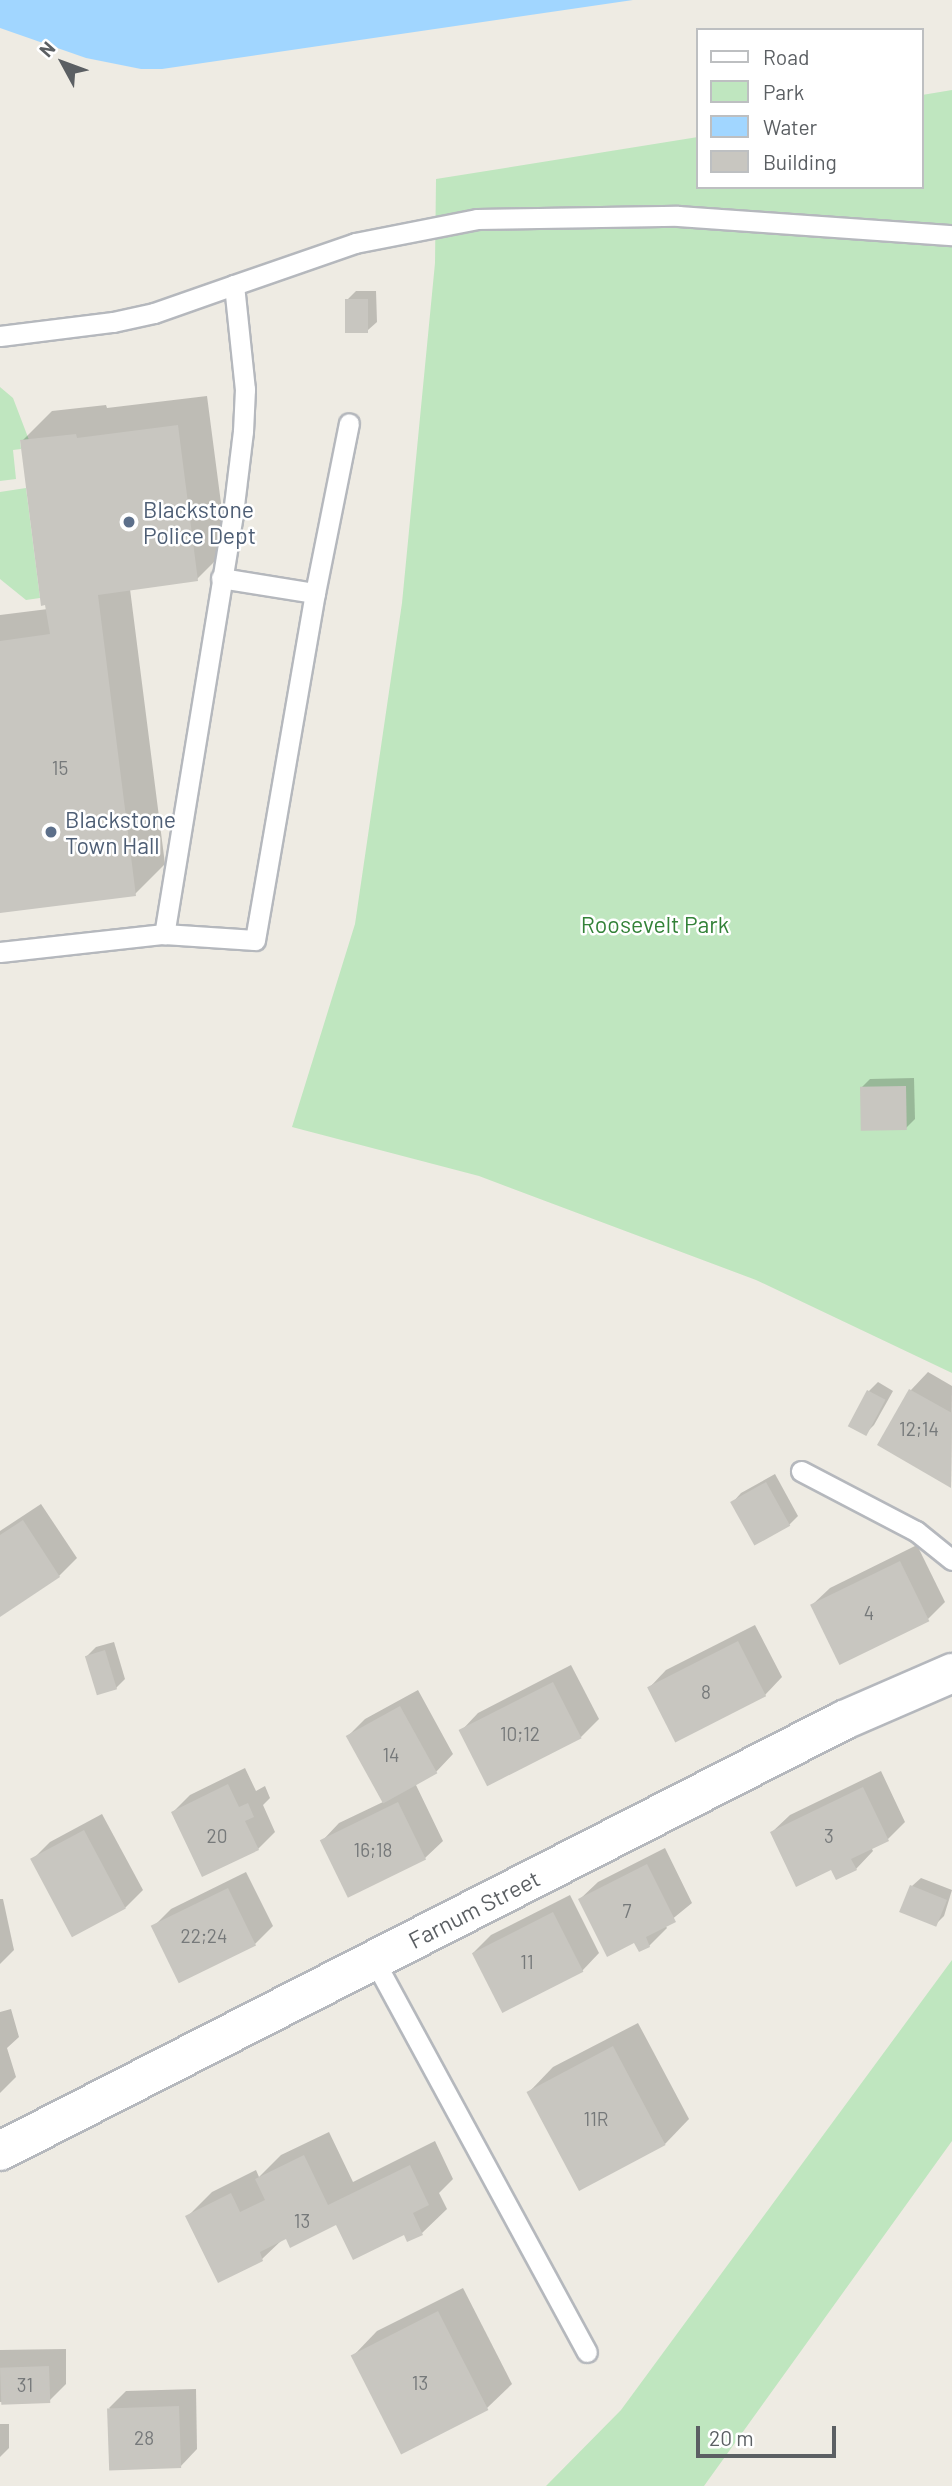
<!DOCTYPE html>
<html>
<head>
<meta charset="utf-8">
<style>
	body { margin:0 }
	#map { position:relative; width:952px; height:2486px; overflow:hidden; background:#eeebe3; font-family:Barlow,sans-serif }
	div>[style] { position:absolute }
	.green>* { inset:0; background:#bfe6bf }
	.water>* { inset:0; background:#a1d6ff }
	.shadow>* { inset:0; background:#0003 }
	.building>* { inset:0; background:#c8c6c0; transform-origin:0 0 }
	.roads { filter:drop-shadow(2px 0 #b5b8bd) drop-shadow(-2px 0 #b5b8bd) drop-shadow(0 2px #b5b8bd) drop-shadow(0 -2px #b5b8bd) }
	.service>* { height:19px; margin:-9.5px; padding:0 9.5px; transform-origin:9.5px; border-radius:9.5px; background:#fff }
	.minor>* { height:38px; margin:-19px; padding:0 19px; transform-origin:19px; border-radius:19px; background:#fff }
	.dots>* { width:19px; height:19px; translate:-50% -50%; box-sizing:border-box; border:4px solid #fff; border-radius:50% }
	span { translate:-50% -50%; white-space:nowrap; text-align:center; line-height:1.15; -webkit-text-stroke:5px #fff; paint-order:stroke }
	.number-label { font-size:19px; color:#76797a }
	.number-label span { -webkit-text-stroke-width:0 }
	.service-label { font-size:23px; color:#4e5e75 }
	.left { translate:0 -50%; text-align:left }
	.park-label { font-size:23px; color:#338238 }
	.street-label { font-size:23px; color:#5b5f63 }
	.legend { position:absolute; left:696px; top:28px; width:228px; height:161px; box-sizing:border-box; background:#fff; border:2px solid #bdbfc1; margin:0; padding:9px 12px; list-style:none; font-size:21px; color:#5b5f63 }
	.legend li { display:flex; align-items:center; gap:14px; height:35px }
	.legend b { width:35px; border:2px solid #bdbfc1 }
	.north { position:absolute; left:28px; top:28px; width:70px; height:70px; -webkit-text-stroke:5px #fff; paint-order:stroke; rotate:311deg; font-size:19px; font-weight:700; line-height:28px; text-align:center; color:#5b5f63 }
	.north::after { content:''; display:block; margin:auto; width:24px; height:32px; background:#5b5f63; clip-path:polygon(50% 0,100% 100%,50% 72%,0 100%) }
	.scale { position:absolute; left:696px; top:2426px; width:140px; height:32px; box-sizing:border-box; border:4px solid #5b5f63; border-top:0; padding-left:9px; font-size:21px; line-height:24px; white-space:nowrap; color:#5b5f63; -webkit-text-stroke:5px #fff; paint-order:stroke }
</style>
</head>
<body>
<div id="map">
	<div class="green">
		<i style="clip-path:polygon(952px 90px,952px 1373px,756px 1280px,479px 1176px,292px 1127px,355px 924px,402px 603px,435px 263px,436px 179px,698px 137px,698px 187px,922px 187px,922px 95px)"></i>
		<i style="clip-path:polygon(0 387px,13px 398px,29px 440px,20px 440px,21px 449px,13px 450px,16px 479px,0 481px)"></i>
		<i style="clip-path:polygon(26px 488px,40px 598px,26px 600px,0 579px,0 492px)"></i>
		<i style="clip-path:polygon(952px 1960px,952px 2141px,704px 2486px,546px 2486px,621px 2410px)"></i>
	</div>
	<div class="water">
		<i style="clip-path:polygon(0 0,633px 0,162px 69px,141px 69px,86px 58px,0 28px)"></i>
	</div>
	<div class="shadow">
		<i style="clip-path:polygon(356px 291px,376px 291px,377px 322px,368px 330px,347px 300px)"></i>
		<i style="clip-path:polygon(207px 396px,227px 549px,197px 579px,130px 589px,165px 864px,135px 894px,0 911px,0 615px,48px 609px,22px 441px,52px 411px,106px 405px,107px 408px)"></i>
		<i style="clip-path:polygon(914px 1078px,915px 1119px,906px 1128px,862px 1087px,870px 1079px)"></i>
		<i style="clip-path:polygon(928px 1372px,952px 1386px,951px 1486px,879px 1445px,911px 1390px)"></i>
		<i style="clip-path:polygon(878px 1382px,893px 1391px,874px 1425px,865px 1434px,850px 1425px,869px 1391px)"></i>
		<i style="clip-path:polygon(775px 1474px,798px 1516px,789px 1525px,733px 1502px,741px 1493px)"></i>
		<i style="clip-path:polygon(41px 1504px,77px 1558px,59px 1576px,0 1615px,0 1531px)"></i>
		<i style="clip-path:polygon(917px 1545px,945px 1602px,928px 1619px,812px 1605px,830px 1588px)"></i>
		<i style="clip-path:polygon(755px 1625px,782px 1677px,765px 1695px,649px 1688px,666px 1670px)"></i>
		<i style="clip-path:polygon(114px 1642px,125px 1679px,116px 1688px,87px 1656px,96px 1647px)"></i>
		<i style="clip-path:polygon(571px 1665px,599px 1719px,581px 1737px,461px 1731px,478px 1713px)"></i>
		<i style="clip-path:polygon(418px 1690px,453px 1754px,436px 1772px,415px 1783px,443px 1841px,425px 1858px,322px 1841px,339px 1823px,383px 1802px,348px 1736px,365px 1719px)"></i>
		<i style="clip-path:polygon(245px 1768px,256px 1791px,265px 1786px,270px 1798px,263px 1805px,275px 1832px,258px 1849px,173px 1812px,190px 1795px)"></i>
		<i style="clip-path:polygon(881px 1771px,905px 1822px,888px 1839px,871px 1847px,873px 1851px,856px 1869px,832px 1868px,772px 1832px,790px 1815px)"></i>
		<i style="clip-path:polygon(102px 1814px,143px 1890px,125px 1908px,32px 1860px,50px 1842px)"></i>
		<i style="clip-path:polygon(665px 1848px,692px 1903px,665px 1925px,667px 1928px,649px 1946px,635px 1940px,580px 1899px,598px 1882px)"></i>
		<i style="clip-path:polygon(246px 1872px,273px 1926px,255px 1944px,181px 1981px,153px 1927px,171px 1909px)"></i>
		<i style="clip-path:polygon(921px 1878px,952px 1890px,944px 1916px,935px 1925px,912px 1886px)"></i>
		<i style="clip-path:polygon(570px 1895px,599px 1953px,582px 1971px,473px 1953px,491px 1935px)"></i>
		<i style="clip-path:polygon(0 1899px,3px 1899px,14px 1950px,0 1964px)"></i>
		<i style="clip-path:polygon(11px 2009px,19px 2037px,7px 2048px,16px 2077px,0 2093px,0 2012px)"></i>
		<i style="clip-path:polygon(638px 2023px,689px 2119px,665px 2144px,529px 2092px,553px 2067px)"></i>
		<i style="clip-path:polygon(329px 2132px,353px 2182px,435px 2141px,453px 2179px,439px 2193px,447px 2209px,422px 2233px,337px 2223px,283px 2239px,262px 2259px,187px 2217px,212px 2192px,256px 2170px,259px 2177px,281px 2155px)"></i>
		<i style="clip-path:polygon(463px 2288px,512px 2384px,487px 2408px,353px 2356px,377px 2331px)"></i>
		<i style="clip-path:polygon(66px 2349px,66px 2384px,49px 2401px,0 2402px,0 2350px)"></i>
		<i style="clip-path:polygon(196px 2389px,197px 2449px,180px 2467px,109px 2408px,126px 2391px)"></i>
		<i style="clip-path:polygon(0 2424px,9px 2424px,9px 2448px,0 2457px)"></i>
	</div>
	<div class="building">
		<i style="left:345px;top:299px;width:23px;height:34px"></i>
		<i style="clip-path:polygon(178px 425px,198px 581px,98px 595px,136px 896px,0 913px,0 641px,50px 634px,45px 605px,41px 606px,40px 598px,20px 440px,76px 434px,77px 438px)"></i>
		<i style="left:906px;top:1086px;width:44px;height:46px;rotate:89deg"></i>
		<i style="clip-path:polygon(909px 1389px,952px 1413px,951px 1488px,877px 1445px)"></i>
		<i style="left:867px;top:1390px;width:21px;height:41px;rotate:28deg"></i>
		<i style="left:766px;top:1482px;width:50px;height:41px;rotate:61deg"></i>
		<i style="clip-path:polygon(23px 1520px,60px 1577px,0 1617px,0 1535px)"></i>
		<i style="left:900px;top:1561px;width:67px;height:100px;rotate:64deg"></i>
		<i style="left:738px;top:1641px;width:62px;height:102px;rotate:63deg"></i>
		<i style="left:105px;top:1650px;width:41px;height:21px;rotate:73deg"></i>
		<i style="left:553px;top:1682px;width:63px;height:106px;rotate:63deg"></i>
		<i style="left:400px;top:1706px;width:77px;height:62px;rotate:61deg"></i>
		<i style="clip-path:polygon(228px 1784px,239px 1807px,248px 1803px,254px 1817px,245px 1821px,259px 1850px,202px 1877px,171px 1812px)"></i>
		<i style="clip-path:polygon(863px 1787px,889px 1841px,851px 1859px,857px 1870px,836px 1880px,831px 1870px,796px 1887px,770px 1832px)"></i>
		<i style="left:398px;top:1802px;width:64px;height:87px;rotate:64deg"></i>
		<i style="left:84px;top:1830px;width:89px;height:61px;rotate:62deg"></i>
		<i style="clip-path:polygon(647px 1864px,676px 1922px,646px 1937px,650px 1947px,639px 1952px,634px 1943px,607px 1957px,578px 1899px)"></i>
		<i style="left:910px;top:1885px;width:40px;height:29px;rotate:22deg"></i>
		<i style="left:228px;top:1888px;width:64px;height:86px;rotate:64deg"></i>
		<i style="left:553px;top:1912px;width:67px;height:91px;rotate:63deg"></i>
		<i style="left:613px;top:2046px;width:112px;height:98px;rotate:62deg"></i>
		<i style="clip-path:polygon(304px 2155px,328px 2205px,410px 2165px,429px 2205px,413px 2213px,423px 2235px,407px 2242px,404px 2235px,353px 2260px,336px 2225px,290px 2248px,286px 2239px,260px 2252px,263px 2261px,218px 2283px,185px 2216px,231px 2193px,240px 2212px,265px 2200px,255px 2179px)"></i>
		<i style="left:438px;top:2311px;width:111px;height:98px;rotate:63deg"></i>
		<i style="left:49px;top:2366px;width:37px;height:49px;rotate:88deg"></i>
		<i style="left:179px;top:2406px;width:62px;height:72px;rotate:88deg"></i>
	</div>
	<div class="roads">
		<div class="service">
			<i style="left:234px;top:285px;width:128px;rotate:-19.1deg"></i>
			<i style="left:355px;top:243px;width:124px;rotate:-11.1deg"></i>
			<i style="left:477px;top:219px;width:201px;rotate:-0.9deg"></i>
			<i style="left:678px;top:216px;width:275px;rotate:4deg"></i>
			<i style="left:0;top:336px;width:114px;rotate:-7.1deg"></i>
			<i style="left:113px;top:322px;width:42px;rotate:-12.4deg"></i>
			<i style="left:154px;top:313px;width:85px;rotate:-19.3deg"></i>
			<i style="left:234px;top:285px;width:105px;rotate:84deg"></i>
			<i style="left:245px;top:389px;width:42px;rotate:92.7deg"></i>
			<i style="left:243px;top:431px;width:84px;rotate:96.9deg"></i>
			<i style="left:233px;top:514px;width:426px;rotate:99.3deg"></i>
			<i style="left:221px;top:578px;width:95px;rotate:9.1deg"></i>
			<i style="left:0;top:952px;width:165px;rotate:-6.3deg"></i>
			<i style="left:164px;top:934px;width:91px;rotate:3.8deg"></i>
			<i style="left:255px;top:940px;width:352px;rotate:-80.2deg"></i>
			<i style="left:315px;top:593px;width:173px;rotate:-78.7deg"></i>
			<i style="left:801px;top:1471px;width:130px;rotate:27.6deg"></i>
			<i style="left:916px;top:1531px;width:46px;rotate:38.9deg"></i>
			<i style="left:374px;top:1960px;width:446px;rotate:61.5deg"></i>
		</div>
		<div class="minor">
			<i style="left:0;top:2151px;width:948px;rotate:-27.05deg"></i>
			<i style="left:844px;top:1720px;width:118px;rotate:-23.5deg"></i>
		</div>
	</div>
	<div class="dots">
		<i style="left:129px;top:522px;background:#5c6f8a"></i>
		<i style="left:51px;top:832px;background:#5c6f8a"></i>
	</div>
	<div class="number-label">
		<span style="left:60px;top:768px">15</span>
		<span style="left:919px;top:1429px">12;14</span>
		<span style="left:869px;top:1613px">4</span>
		<span style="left:706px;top:1692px">8</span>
		<span style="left:520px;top:1734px">10;12</span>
		<span style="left:391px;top:1755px">14</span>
		<span style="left:217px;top:1836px">20</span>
		<span style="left:829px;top:1836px">3</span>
		<span style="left:373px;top:1850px">16;18</span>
		<span style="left:627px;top:1911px">7</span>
		<span style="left:204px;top:1936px">22;24</span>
		<span style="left:527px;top:1962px">11</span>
		<span style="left:596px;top:2119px">11R</span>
		<span style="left:302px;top:2221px">13</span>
		<span style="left:420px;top:2383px">13</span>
		<span style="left:25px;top:2385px">31</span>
		<span style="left:144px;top:2438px">28</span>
	</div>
	<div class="service-label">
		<span class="left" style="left:143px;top:522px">Blackstone<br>Police Dept</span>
		<span class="left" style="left:65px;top:832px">Blackstone<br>Town Hall</span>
	</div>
	<div class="park-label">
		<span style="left:655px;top:924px">Roosevelt Park</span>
	</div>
	<div class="street-label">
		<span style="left:474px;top:1909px;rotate:-27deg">Farnum Street</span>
	</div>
	<ul class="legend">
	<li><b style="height:9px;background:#fff"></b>Road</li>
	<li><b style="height:19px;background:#bfe6bf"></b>Park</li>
	<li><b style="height:19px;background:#a1d6ff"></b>Water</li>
	<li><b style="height:19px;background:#c8c6c0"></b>Building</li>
	</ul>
	<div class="north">N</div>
	<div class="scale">20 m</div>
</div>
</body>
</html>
